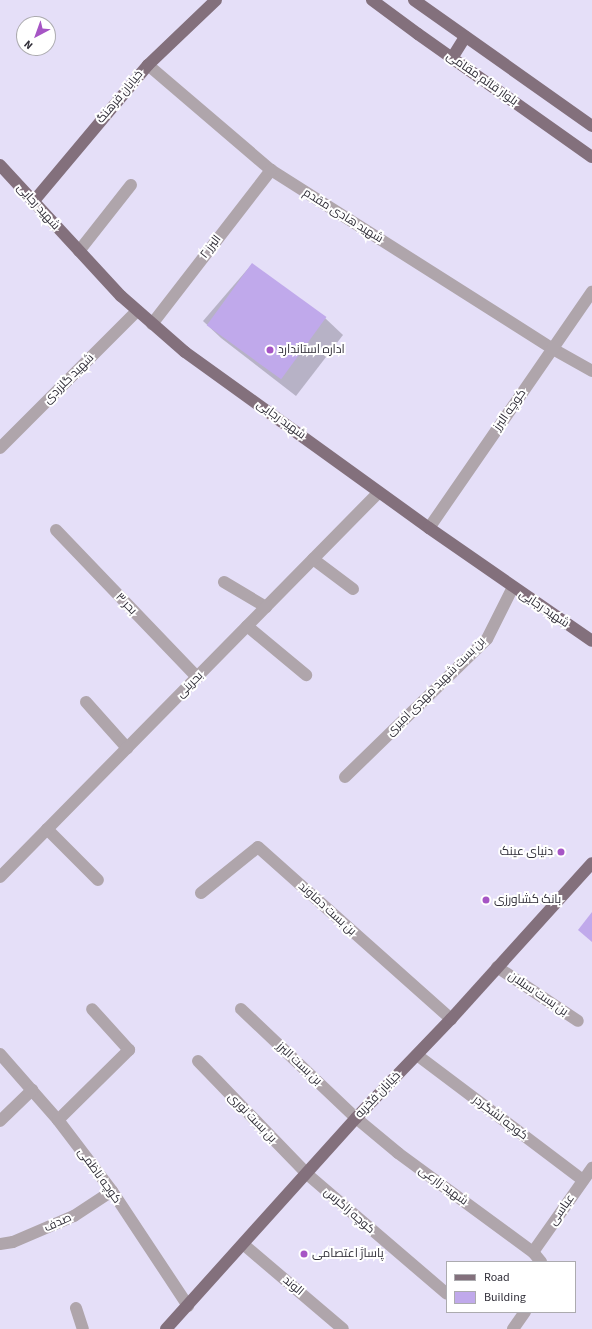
<!DOCTYPE html>
<html>
<head>
<meta charset="utf-8">
<style>
	body { margin:0 }
	#map { position:relative; width:592px; height:1329px; overflow:hidden; background:#e5dff8; font-family:"Source Sans 3",Cairo,sans-serif }
	div>[style] { position:absolute }
	.shadow>* { inset:0; background:#0003 }
	.building>* { inset:0; background:#c0a9eb; transform-origin:0 0 }
	.minor>* { height:12px; margin:-6px; padding:0 6px; transform-origin:6px; border-radius:6px; background:#afa5ab }
	.major>* { height:12px; margin:-6px; padding:0 6px; transform-origin:6px; border-radius:6px; background:#83707c }
	.dots>* { width:11px; height:11px; translate:-50% -50%; box-sizing:border-box; border:2px solid #fff; border-radius:50% }
	span { translate:-50% -50%; white-space:nowrap; text-align:center; line-height:1.15; -webkit-text-stroke:4px #fff; paint-order:stroke }
	.street-label { font-size:12px; color:#302e38 }
	.poi-label { font-size:12px; color:#302e38 }
	.left { translate:0 -50%; text-align:left }
	.right { translate:-100% -50%; text-align:right }
	.legend { position:absolute; left:446px; top:1261px; width:130px; height:52px; box-sizing:border-box; background:#fff; border:1px solid #acabaf; margin:0; padding:5px 7px; list-style:none; font-size:12px; color:#302e38 }
	.legend li { display:flex; align-items:center; gap:8px; height:20px }
	.legend b { width:20px; border:1px solid #acabaf }
	.north { position:absolute; left:16px; top:16px; width:40px; height:40px; box-sizing:border-box; background:#fff; border:1px solid #acabaf; border-radius:50%; rotate:221deg; font-size:11px; font-weight:700; line-height:16px; text-align:center; color:#302e38 }
	.north::after { content:''; display:block; margin:auto; width:14px; height:18px; background:#a655c5; clip-path:polygon(50% 0,100% 100%,50% 72%,0 100%) }
</style>
</head>
<body>
<div id="map">
	<div class="shadow">
		<i style="clip-path:polygon(252px 264px,325px 318px,343px 335px,296px 396px,221px 338px,203px 321px)"></i>
	</div>
	<div class="building">
		<i style="left:252px;top:263px;width:92px;height:77px;rotate:36deg"></i>
		<i style="clip-path:polygon(592px 912px,592px 942px,578px 930px)"></i>
	</div>
	<div class="minor">
		<i style="left:148px;top:65px;width:162px;rotate:40.5deg"></i>
		<i style="left:271px;top:170px;width:334px;rotate:32.4deg"></i>
		<i style="left:553px;top:349px;width:45px;rotate:29.4deg"></i>
		<i style="left:79px;top:251px;width:84px;rotate:-51.8deg"></i>
		<i style="left:152px;top:324px;width:195px;rotate:-52.3deg"></i>
		<i style="left:0;top:448px;width:194px;rotate:-45deg"></i>
		<i style="left:429px;top:528px;width:287px;rotate:-55.4deg"></i>
		<i style="left:56px;top:530px;width:204px;rotate:46.2deg"></i>
		<i style="left:313px;top:559px;width:50px;rotate:36.9deg"></i>
		<i style="left:224px;top:582px;width:49px;rotate:30.8deg"></i>
		<i style="left:247px;top:626px;width:77px;rotate:39.7deg"></i>
		<i style="left:86px;top:702px;width:62px;rotate:48.3deg"></i>
		<i style="left:345px;top:777px;width:198px;rotate:-44.2deg"></i>
		<i style="left:487px;top:639px;width:58px;rotate:-63.4deg"></i>
		<i style="left:47px;top:829px;width:72px;rotate:45deg"></i>
		<i style="left:0;top:877px;width:540px;rotate:-45.45deg"></i>
		<i style="left:201px;top:893px;width:73px;rotate:-38.9deg"></i>
		<i style="left:258px;top:847px;width:259px;rotate:41.7deg"></i>
		<i style="left:497px;top:967px;width:97px;rotate:33.7deg"></i>
		<i style="left:241px;top:1009px;width:158px;rotate:43.5deg"></i>
		<i style="left:356px;top:1118px;width:55px;rotate:39.8deg"></i>
		<i style="left:398px;top:1153px;width:167px;rotate:36.3deg"></i>
		<i style="left:533px;top:1252px;width:13px;rotate:51deg"></i>
		<i style="left:0;top:1054px;width:88px;rotate:48.7deg"></i>
		<i style="left:58px;top:1120px;width:89px;rotate:52.7deg"></i>
		<i style="left:112px;top:1191px;width:138px;rotate:56.5deg"></i>
		<i style="left:417px;top:1055px;width:208px;rotate:37deg"></i>
		<i style="left:198px;top:1061px;width:157px;rotate:46deg"></i>
		<i style="left:307px;top:1174px;width:184px;rotate:40.6deg"></i>
		<i style="left:58px;top:1120px;width:100px;rotate:-44.6deg"></i>
		<i style="left:129px;top:1050px;width:55px;rotate:-132.1deg"></i>
		<i style="left:0;top:1121px;width:45px;rotate:-44.1deg"></i>
		<i style="left:0;top:1244px;width:13px;rotate:-9deg"></i>
		<i style="left:13px;top:1242px;width:66px;rotate:-23.1deg"></i>
		<i style="left:74px;top:1216px;width:45px;rotate:-33.3deg"></i>
		<i style="left:243px;top:1244px;width:131px;rotate:40.4deg"></i>
		<i style="left:533px;top:1252px;width:103px;rotate:-54.9deg"></i>
		<i style="left:76px;top:1308px;width:22px;rotate:72deg"></i>
		<i style="left:513px;top:1329px;width:21px;rotate:-55deg"></i>
	</div>
	<div class="major">
		<i style="left:372px;top:0;width:57px;rotate:36.5deg"></i>
		<i style="left:418px;top:34px;width:213px;rotate:35.3deg"></i>
		<i style="left:414px;top:0;width:218px;rotate:35.3deg"></i>
		<i style="left:452px;top:58px;width:25px;rotate:-58deg"></i>
		<i style="left:0;top:165px;width:178px;rotate:47.3deg"></i>
		<i style="left:121px;top:296px;width:85px;rotate:41.2deg"></i>
		<i style="left:185px;top:352px;width:301px;rotate:35.8deg"></i>
		<i style="left:429px;top:528px;width:198px;rotate:34.7deg"></i>
		<i style="left:33px;top:202px;width:179px;rotate:-50deg"></i>
		<i style="left:148px;top:65px;width:94px;rotate:-43.7deg"></i>
		<i style="left:166px;top:1329px;width:284px;rotate:-48deg"></i>
		<i style="left:356px;top:1118px;width:137px;rotate:-46.2deg"></i>
		<i style="left:451px;top:1019px;width:210px;rotate:-47.9deg"></i>
	</div>
	<div class="dots">
		<i style="left:270px;top:350px;background:#a655c5"></i>
		<i style="left:561px;top:852px;background:#a655c5"></i>
		<i style="left:486px;top:900px;background:#a655c5"></i>
		<i style="left:304px;top:1254px;background:#a655c5"></i>
	</div>
	<div class="street-label">
		<span style="left:482px;top:79px;rotate:35deg">بلوار قائم مقامی</span>
		<span style="left:120px;top:97px;rotate:-50deg">خیابان فرهنگ</span>
		<span style="left:38px;top:207px;rotate:48deg">شهید رجایی</span>
		<span style="left:343px;top:216px;rotate:32deg">شهید هادی مقدم</span>
		<span style="left:211px;top:247px;rotate:-52deg">البرز ۲</span>
		<span style="left:69px;top:379px;rotate:-45deg">شهید گلزردی</span>
		<span style="left:510px;top:410px;rotate:-55deg">کوچه البرز</span>
		<span style="left:281px;top:420px;rotate:36deg">شهید رجایی</span>
		<span style="left:126px;top:604px;rotate:46deg">بحر ۳</span>
		<span style="left:544px;top:609px;rotate:34deg">شهید رجایی</span>
		<span style="left:190px;top:685px;rotate:-45deg">بحرینی</span>
		<span style="left:436px;top:687px;rotate:-45deg">بن بست شهید مهدی امیری</span>
		<span style="left:327px;top:909px;rotate:42deg">بن بست دماوند</span>
		<span style="left:538px;top:994px;rotate:34deg">بن بست سبلان</span>
		<span style="left:299px;top:1064px;rotate:43deg">بن بست البرز</span>
		<span style="left:378px;top:1095px;rotate:-46deg">خیابان فخریه</span>
		<span style="left:252px;top:1118px;rotate:46deg">بن بست نوری</span>
		<span style="left:500px;top:1118px;rotate:37deg">کوچه لشگردر</span>
		<span style="left:99px;top:1176px;rotate:54deg">کوچه ناظمی</span>
		<span style="left:443px;top:1186px;rotate:36deg">شهید زارعی</span>
		<span style="left:562px;top:1210px;rotate:-55deg">عباسی</span>
		<span style="left:349px;top:1211px;rotate:41deg">کوچه زاگرس</span>
		<span style="left:58px;top:1223px;rotate:-24deg">صدف</span>
		<span style="left:293px;top:1286px;rotate:40deg">الوند</span>
	</div>
	<div class="poi-label">
		<span class="left" style="left:278px;top:350px">اداره استاندارد</span>
		<span class="right" style="left:553px;top:852px">دنیای عینک</span>
		<span class="left" style="left:494px;top:900px">بانک کشاورزی</span>
		<span class="left" style="left:312px;top:1254px">پاساژ اعتصامی</span>
	</div>
	<ul class="legend">
	<li><b style="height:5px;background:#83707c"></b>Road</li>
	<li><b style="height:11px;background:#c0a9eb"></b>Building</li>
	</ul>
	<div class="north">N</div>
</div>
</body>
</html>
